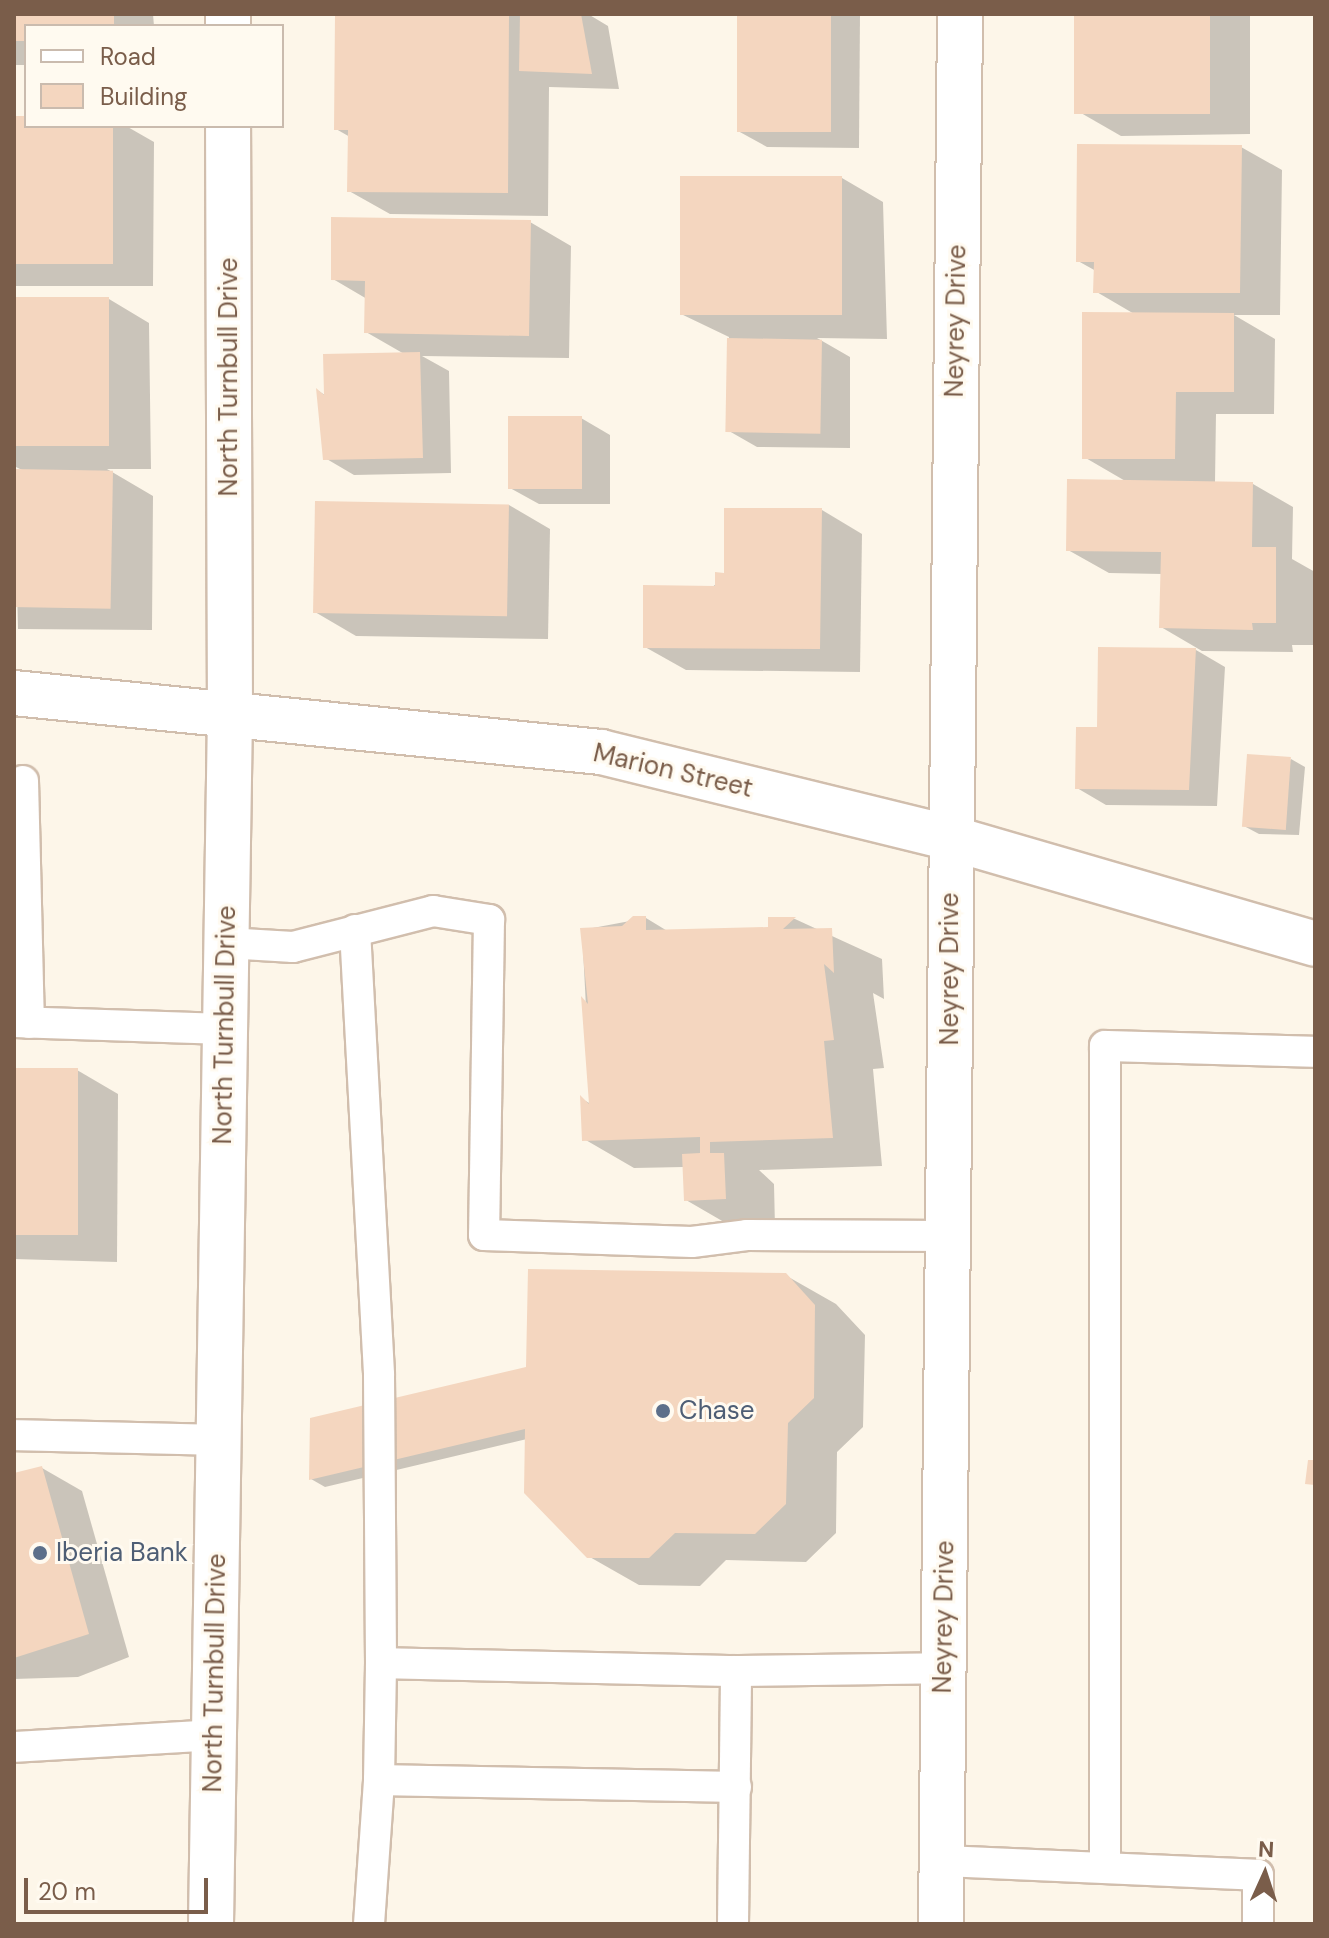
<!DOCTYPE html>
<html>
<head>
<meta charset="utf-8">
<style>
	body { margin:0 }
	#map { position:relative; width:1329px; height:1938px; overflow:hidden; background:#fdf6e9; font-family:"DM Sans",sans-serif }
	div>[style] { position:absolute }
	.shadow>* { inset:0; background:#0003 }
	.building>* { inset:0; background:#f4d6bf; transform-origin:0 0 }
	.roads { filter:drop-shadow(2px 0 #d1bead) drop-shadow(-2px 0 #d1bead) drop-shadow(0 2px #d1bead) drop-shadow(0 -2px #d1bead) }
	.lane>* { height:30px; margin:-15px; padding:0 15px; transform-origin:15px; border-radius:15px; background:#fff }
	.street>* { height:44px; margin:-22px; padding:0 22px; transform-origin:22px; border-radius:22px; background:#fff }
	.dots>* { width:22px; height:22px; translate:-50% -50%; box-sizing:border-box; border:4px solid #fffaf0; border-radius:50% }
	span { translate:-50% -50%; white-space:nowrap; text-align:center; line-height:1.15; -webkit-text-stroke:6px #fffaf0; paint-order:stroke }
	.street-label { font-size:26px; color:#7a5d4a }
	.service-label { font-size:26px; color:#4e5e75 }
	.left { translate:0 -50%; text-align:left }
	.frame { position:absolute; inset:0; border:16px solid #7a5d4a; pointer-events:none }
	.legend { position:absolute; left:24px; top:24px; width:260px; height:104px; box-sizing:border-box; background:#fffaf0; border:2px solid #cabbae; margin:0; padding:10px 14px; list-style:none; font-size:24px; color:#7a5d4a }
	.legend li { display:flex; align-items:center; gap:16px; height:40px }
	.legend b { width:40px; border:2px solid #cabbae }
	.north { position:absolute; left:1225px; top:1834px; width:80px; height:80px; -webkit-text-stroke:6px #fffaf0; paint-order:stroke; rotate:3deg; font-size:22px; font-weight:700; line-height:32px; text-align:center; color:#7a5d4a }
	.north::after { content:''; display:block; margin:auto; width:28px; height:36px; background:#7a5d4a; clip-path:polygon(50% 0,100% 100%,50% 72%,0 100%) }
	.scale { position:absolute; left:24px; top:1878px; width:184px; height:36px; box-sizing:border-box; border:4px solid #7a5d4a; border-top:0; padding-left:10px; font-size:24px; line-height:28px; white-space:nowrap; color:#7a5d4a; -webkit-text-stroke:6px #fffaf0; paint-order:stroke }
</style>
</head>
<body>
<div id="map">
	<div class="shadow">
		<i style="clip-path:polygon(14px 14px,153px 14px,154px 26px,26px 26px,26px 65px,14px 65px)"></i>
		<i style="clip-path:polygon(337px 14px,588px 14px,608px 26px,619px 89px,549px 87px,548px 216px,390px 214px,349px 191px,350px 137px,336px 129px)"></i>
		<i style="clip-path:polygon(739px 14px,860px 14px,859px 148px,767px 147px,738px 131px)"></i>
		<i style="clip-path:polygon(1077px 14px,1250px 14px,1250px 134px,1121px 136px,1081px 113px)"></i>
		<i style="clip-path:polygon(14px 118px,26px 118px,26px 126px,126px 126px,154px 142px,153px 286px,14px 286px)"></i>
		<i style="clip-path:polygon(1241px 147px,1282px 170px,1280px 315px,1234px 315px,1275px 339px,1274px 414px,1216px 414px,1215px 483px,1253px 484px,1293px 507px,1292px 559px,1315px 572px,1315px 645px,1292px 645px,1293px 652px,1202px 651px,1161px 627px,1162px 574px,1109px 573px,1068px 550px,1127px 482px,1084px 457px,1136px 315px,1095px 291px,1096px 271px,1078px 261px)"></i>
		<i style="clip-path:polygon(842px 178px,883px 202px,887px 339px,817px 338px,850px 357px,850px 448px,757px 447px,729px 431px,729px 337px,681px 314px)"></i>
		<i style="clip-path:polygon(530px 222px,571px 246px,569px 358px,422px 356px,449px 371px,451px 473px,354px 475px,325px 458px,319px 391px,326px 396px,406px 355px,366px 332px,367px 299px,333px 279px)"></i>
		<i style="clip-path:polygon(109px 299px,149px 323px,151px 469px,107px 469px,153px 496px,152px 630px,18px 629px,14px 471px,24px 471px,14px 466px,14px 300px)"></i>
		<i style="clip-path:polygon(581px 418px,610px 435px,610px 504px,539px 504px,510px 488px)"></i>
		<i style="clip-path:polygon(509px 505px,550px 529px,548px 639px,356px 636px,315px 612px)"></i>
		<i style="clip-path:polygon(822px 510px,862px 534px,860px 672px,686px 670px,645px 647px,726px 575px)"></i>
		<i style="clip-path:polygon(1100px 649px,1196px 650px,1225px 667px,1217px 806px,1106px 805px,1077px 788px,1099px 729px)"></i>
		<i style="clip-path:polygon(1291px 759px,1305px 767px,1299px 835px,1259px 834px,1244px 826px)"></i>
		<i style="clip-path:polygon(646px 918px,669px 932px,770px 928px,770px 919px,795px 919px,882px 959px,884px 999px,873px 993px,884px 1068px,873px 1069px,882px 1166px,759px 1170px,774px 1184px,775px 1227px,736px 1229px,686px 1200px,684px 1167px,634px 1168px,584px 1139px,582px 1099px,591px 1104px,582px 930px)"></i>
		<i style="clip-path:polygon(77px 1070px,118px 1094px,117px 1262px,14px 1259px,14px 1072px)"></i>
		<i style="clip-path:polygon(785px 1275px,836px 1304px,865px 1335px,863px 1427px,837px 1452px,836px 1533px,806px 1562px,726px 1560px,700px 1586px,639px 1585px,588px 1556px,527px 1439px,325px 1487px,311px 1479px,528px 1368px)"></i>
		<i style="clip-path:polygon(42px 1468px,82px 1491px,129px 1657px,78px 1677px,14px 1679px,14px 1475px)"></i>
	</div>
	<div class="building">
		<i style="clip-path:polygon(14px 14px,114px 14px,114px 26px,26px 26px,26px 41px,14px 41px)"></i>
		<i style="clip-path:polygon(335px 14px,509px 14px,508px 193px,347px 192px,348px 130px,334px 130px)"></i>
		<i style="clip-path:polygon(520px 14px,581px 14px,592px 74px,519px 71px)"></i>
		<i style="left:737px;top:14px;width:94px;height:118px"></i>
		<i style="left:1074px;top:14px;width:136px;height:100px"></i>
		<i style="clip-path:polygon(14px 116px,26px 116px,26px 126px,113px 126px,113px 264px,14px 264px)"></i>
		<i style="clip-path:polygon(1077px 144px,1242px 145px,1240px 293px,1093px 293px,1094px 262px,1076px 262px)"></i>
		<i style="left:680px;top:176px;width:162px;height:139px"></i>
		<i style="clip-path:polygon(331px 217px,531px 220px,529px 336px,364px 333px,365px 281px,331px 280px)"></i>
		<i style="left:109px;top:297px;width:149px;height:95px;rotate:90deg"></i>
		<i style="clip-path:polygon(1082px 312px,1234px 313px,1234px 392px,1176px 392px,1175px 459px,1082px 459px)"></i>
		<i style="left:727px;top:338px;width:95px;height:94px;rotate:1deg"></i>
		<i style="clip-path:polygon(420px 352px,423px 458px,323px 460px,316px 388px,324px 395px,323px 354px)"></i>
		<i style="left:508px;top:416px;width:74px;height:73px"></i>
		<i style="left:14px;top:469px;width:99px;height:138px;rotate:1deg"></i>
		<i style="clip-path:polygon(1067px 479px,1253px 482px,1252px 547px,1276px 547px,1276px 623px,1252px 623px,1253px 630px,1159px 628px,1161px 552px,1066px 551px)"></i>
		<i style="left:315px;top:501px;width:194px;height:112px;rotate:1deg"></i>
		<i style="clip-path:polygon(724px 508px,822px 508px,820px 649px,643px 648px,643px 585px,715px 586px,715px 572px,724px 573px)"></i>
		<i style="clip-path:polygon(1098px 647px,1196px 648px,1189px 790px,1075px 789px,1076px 727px,1097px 727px)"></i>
		<i style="left:1247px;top:754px;width:44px;height:73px;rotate:4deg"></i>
		<i style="clip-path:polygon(633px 916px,646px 916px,646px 930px,768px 927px,768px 917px,796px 917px,783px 929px,832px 928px,834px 973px,824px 964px,834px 1040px,824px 1041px,833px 1138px,710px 1142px,710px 1153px,724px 1153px,726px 1199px,684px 1201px,682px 1154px,700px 1153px,700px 1137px,582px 1141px,580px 1095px,589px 1104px,581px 996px,588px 1004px,580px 928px,622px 926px)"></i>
		<i style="left:14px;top:1068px;width:64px;height:167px"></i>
		<i style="clip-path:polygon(528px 1269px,786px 1273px,815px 1305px,814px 1398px,788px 1423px,786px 1504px,755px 1534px,675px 1533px,649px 1558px,587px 1558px,524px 1493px,525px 1429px,309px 1480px,310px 1418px,526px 1367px)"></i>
		<i style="clip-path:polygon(1308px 1460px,1315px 1460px,1315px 1485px,1305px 1484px)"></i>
		<i style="clip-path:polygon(42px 1466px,89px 1634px,14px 1658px,14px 1473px)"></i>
	</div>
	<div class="roads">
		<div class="lane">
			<i style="left:23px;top:781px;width:242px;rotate:88.6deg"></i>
			<i style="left:355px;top:930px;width:446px;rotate:86.9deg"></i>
			<i style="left:379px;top:1375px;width:288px;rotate:89.6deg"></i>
			<i style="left:226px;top:943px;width:67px;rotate:3.4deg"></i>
			<i style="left:293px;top:947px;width:145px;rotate:-14.4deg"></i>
			<i style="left:433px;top:911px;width:57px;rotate:9.1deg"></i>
			<i style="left:489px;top:920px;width:315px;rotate:90.9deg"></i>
			<i style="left:484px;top:1235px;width:208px;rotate:1.9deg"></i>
			<i style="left:692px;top:1242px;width:55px;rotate:-7.3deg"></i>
			<i style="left:747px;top:1235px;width:201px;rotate:0.3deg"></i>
			<i style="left:14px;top:1022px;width:211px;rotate:1.9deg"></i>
			<i style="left:14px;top:1435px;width:204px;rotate:1.4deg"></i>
			<i style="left:14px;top:1747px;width:200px;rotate:-3.4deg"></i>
			<i style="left:736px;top:1787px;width:357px;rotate:-178.9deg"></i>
			<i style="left:379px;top:1780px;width:117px;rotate:-89deg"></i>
			<i style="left:381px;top:1663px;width:355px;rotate:1.3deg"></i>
			<i style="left:942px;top:1861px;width:316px;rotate:2.5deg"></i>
			<i style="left:1258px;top:1875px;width:49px;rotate:90deg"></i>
			<i style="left:1105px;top:1868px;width:822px;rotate:-90deg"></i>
			<i style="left:1105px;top:1046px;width:210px;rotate:1.6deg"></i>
			<i style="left:369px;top:1924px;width:144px;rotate:-86deg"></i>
			<i style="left:733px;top:1924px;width:253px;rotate:-89.3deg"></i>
			<i style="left:736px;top:1671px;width:207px;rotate:-0.8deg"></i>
		</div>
		<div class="street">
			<i style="left:228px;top:14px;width:12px;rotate:90deg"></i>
			<i style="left:14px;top:693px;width:590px;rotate:5.74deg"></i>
			<i style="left:601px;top:752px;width:360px;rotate:13.8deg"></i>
			<i style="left:951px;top:838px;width:379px;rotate:16.2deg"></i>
			<i style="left:211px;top:1924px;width:1209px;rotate:-89.1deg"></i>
			<i style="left:230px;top:715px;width:589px;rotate:-90.19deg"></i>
			<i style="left:941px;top:1924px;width:1910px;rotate:-89.43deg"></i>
		</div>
	</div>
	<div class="dots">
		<i style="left:663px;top:1411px;background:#5c6f8a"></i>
		<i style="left:40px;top:1553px;background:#5c6f8a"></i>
	</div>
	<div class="street-label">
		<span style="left:956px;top:321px;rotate:-89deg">Neyrey Drive</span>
		<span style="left:229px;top:377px;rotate:-90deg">North Turnbull Drive</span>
		<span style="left:673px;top:771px;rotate:13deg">Marion Street</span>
		<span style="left:950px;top:969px;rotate:-90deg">Neyrey Drive</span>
		<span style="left:225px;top:1025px;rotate:-89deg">North Turnbull Drive</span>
		<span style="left:944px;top:1617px;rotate:-89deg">Neyrey Drive</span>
		<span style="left:215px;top:1673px;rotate:-89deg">North Turnbull Drive</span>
	</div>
	<div class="service-label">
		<span class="left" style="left:679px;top:1411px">Chase</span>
		<span class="left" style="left:56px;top:1553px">Iberia Bank</span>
	</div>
	<div class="frame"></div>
	<ul class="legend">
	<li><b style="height:10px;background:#fff"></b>Road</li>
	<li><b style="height:22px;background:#f4d6bf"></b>Building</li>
	</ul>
	<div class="north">N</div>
	<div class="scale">20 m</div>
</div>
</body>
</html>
